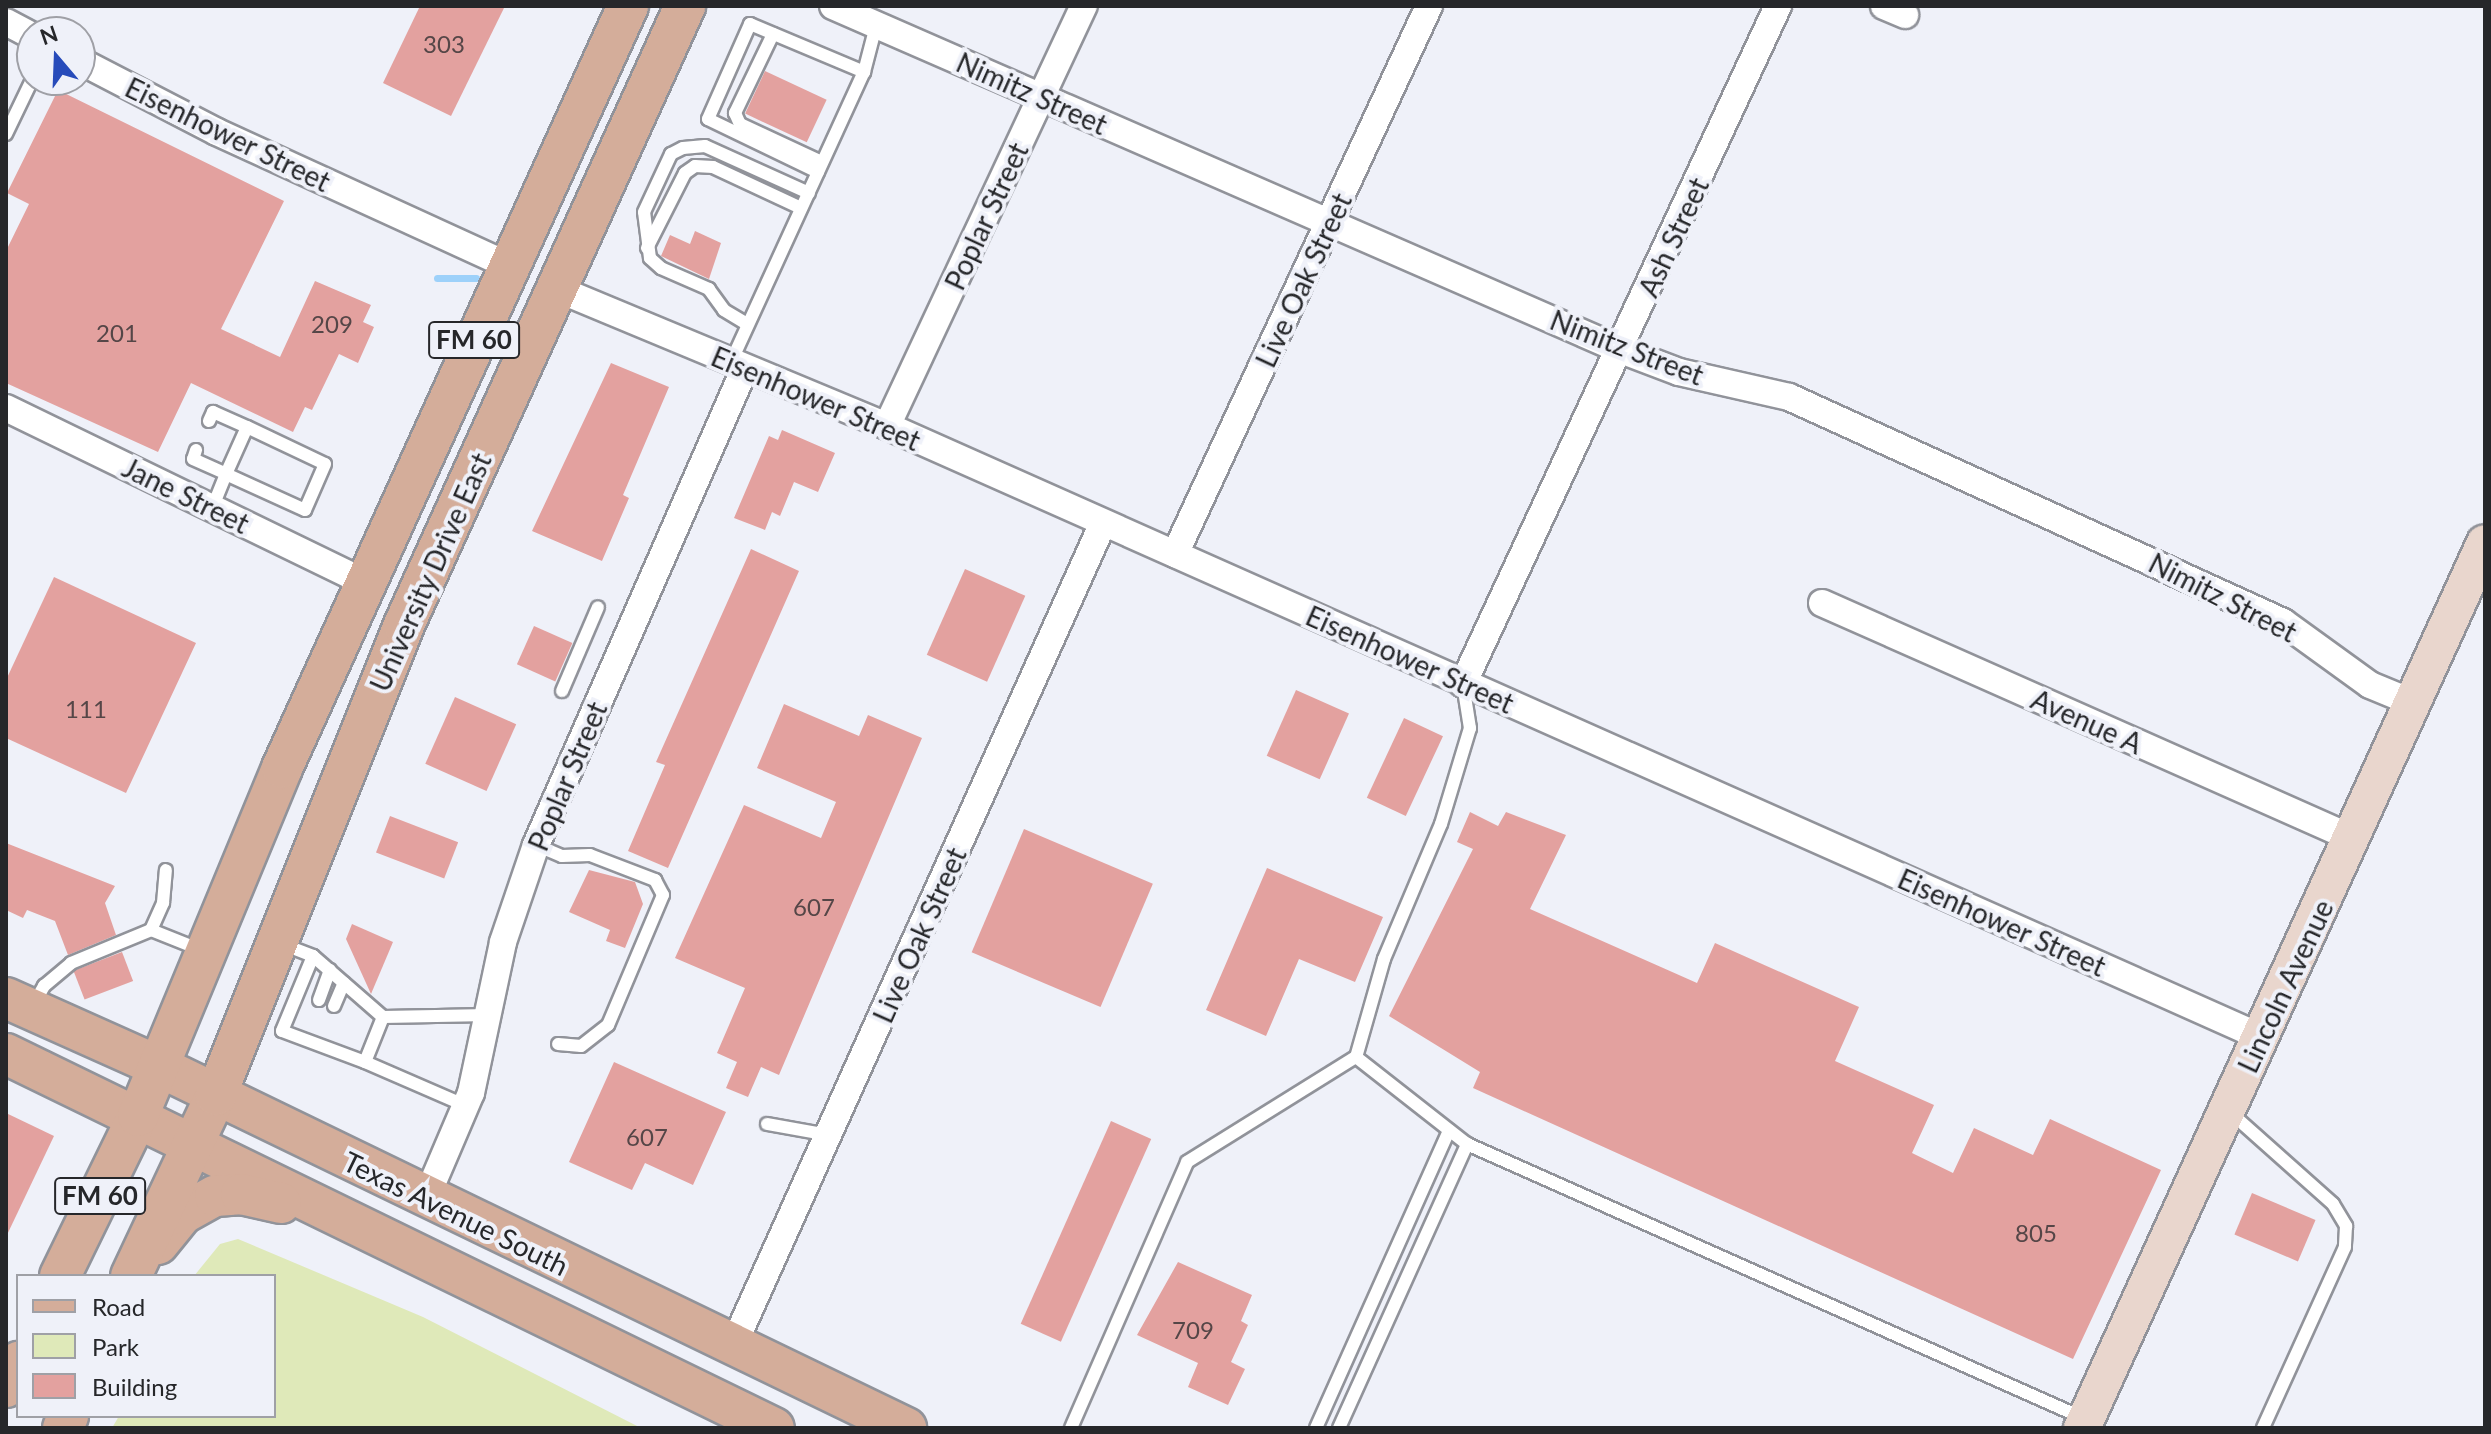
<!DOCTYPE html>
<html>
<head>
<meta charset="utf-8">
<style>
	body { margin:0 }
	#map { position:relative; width:2491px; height:1434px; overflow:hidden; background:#eff1f9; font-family:Lato,sans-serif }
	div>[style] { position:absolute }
	.green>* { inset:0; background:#dfe9b9 }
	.stream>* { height:7px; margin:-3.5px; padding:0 3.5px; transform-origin:3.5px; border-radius:3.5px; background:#9dd1fa }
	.building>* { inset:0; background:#e3a19f; transform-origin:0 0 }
	.roads { filter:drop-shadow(2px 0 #91939a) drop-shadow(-2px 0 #91939a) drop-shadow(0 2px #91939a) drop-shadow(0 -2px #91939a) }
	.lane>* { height:12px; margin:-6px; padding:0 6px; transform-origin:6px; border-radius:6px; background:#fff }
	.street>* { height:26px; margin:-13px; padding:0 13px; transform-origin:13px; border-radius:13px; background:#fff }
	.secondary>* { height:36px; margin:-18px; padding:0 18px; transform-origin:18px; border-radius:18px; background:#e9d6cd }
	.primary>* { height:40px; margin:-20px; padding:0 20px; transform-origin:20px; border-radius:20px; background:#d4ad9a }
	span { translate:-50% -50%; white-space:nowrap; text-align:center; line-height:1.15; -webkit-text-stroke:8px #eff1f9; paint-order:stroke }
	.number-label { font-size:24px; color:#554647 }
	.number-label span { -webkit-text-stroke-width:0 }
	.shield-label span { padding:2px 6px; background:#eff1f9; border:2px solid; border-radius:6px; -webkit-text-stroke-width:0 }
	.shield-label { font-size:26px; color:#26272a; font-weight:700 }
	.street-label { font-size:28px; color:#26272a }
	.frame { position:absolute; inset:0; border:8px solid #26272a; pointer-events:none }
	.legend { position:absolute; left:16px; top:1274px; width:260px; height:144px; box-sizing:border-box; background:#eff1f9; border:2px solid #9fa0a6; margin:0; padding:10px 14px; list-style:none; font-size:24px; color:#26272a }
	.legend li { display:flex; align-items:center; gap:16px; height:40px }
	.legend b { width:40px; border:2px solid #9fa0a6 }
	.north { position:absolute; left:16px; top:16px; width:80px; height:80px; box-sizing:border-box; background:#eff1f9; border:2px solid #9fa0a6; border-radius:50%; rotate:341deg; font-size:22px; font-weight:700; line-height:32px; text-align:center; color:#26272a }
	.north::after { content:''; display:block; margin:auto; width:28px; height:36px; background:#274bba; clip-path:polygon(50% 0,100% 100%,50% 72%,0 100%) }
</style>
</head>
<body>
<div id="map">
	<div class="green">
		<i style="clip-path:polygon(238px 1239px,423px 1317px,641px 1428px,112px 1428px,119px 1416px,274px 1416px,274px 1276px,194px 1276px,220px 1244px)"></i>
	</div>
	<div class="stream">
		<i style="left:437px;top:278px;width:39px"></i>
	</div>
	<div class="building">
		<i style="clip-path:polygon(420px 6px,505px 6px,451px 116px,383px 83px)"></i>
		<i style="left:765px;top:71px;width:68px;height:47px;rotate:25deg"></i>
		<i style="clip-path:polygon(58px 90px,284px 201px,221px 329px,280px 357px,315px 281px,371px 305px,363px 322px,374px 327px,358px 363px,339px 354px,312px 410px,305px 407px,293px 432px,191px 383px,158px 452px,6px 383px,6px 251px,29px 204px,7px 193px)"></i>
		<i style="clip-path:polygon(695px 231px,721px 243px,709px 279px,661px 256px,670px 235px,690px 244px)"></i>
		<i style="clip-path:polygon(611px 363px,669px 387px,623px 495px,629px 498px,602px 561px,532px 531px)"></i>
		<i style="clip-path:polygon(782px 430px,835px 453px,818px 492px,794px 482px,780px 516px,772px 512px,765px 530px,734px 518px,769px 436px,778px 440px)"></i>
		<i style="clip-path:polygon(751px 549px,799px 571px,668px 868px,628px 851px,665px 765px,656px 762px)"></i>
		<i style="left:965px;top:569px;width:66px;height:94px;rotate:24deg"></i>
		<i style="clip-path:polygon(54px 577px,196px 643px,126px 793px,6px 738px,6px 680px)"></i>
		<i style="left:534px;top:626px;width:42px;height:42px;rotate:24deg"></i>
		<i style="left:1296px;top:690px;width:58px;height:72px;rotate:24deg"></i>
		<i style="left:455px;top:697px;width:67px;height:73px;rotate:24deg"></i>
		<i style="clip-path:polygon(784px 704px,859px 736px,868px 715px,922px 738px,779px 1075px,761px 1067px,748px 1097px,726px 1088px,737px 1062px,717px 1053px,745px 988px,675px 958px,744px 805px,821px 838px,836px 802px,757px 768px)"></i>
		<i style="left:1404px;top:718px;width:43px;height:88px;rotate:25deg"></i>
		<i style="clip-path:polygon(1470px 812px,1498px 826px,1506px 812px,1566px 835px,1530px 909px,1697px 983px,1715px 943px,1859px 1007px,1835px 1061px,1934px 1105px,1912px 1153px,1953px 1173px,1974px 1128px,2033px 1155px,2050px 1119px,2161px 1170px,2073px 1359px,1473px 1088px,1480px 1072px,1389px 1016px,1473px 849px,1457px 842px)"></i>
		<i style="left:390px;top:816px;width:73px;height:39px;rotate:21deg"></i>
		<i style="left:1024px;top:829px;width:140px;height:134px;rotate:23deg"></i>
		<i style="clip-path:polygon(6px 843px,115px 886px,105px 903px,116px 935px,68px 955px,55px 921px,27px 910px,23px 918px,6px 910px)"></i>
		<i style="clip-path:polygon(1267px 868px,1383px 917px,1355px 982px,1299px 959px,1266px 1036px,1206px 1010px)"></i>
		<i style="clip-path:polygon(589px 870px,635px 882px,643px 904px,625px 948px,606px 941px,610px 930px,569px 912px)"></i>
		<i style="clip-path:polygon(352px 924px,393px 942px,371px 994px,346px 939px)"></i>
		<i style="left:122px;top:952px;width:31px;height:52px;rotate:69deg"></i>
		<i style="clip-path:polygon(614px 1062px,726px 1112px,693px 1185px,645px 1163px,632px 1190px,569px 1162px)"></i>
		<i style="clip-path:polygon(6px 1113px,54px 1136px,6px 1237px)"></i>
		<i style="left:1111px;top:1121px;width:44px;height:222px;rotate:24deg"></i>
		<i style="left:2252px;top:1193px;width:69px;height:45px;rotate:23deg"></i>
		<i style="clip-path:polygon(1178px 1262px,1252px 1295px,1241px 1321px,1248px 1325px,1231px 1362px,1245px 1369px,1228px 1405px,1188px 1387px,1198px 1363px,1137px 1335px)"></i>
	</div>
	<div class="roads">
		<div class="lane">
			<i style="left:773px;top:34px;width:88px;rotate:115.7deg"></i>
			<i style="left:735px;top:113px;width:12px;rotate:66deg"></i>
			<i style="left:740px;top:124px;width:90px;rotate:24.9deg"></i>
			<i style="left:6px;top:134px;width:60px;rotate:-64.3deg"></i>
			<i style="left:818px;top:172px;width:122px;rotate:-154.3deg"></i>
			<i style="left:708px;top:119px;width:104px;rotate:-66.1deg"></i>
			<i style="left:750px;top:24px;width:124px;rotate:22.8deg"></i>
			<i style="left:647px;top:248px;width:84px;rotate:-63.1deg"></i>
			<i style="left:685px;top:173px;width:12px;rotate:-35deg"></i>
			<i style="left:695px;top:166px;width:18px;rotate:3deg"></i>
			<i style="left:713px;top:167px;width:97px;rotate:25deg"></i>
			<i style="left:747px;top:324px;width:27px;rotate:-149deg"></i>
			<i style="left:724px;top:310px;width:26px;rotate:-126deg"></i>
			<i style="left:709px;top:289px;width:52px;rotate:-156.4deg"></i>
			<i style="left:661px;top:268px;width:15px;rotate:-138deg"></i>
			<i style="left:650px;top:258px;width:46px;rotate:-97.4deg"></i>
			<i style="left:644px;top:212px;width:64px;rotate:-65deg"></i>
			<i style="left:671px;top:154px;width:13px;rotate:-27deg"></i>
			<i style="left:683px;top:148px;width:22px;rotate:-5deg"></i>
			<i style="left:705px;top:146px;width:114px;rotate:24.3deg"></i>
			<i style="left:731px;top:362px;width:319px;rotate:-65.4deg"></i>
			<i style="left:864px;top:72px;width:48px;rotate:-75.4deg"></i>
			<i style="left:209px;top:421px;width:10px;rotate:-66deg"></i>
			<i style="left:213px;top:412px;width:37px;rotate:24deg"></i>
			<i style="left:247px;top:427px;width:86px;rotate:25.4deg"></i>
			<i style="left:325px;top:464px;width:50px;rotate:113.5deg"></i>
			<i style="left:305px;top:510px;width:87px;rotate:-155.5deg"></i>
			<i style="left:226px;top:474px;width:51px;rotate:-65.9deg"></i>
			<i style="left:196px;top:450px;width:9px;rotate:108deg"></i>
			<i style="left:193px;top:459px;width:36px;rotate:24deg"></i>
			<i style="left:226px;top:474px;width:37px;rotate:112deg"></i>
			<i style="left:1463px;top:684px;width:45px;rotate:81deg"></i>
			<i style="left:1470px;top:728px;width:100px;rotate:106.8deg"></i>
			<i style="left:1441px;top:824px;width:147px;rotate:112.9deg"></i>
			<i style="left:1384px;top:959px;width:102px;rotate:105.9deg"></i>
			<i style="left:1356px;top:1057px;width:141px;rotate:38.1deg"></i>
			<i style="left:1467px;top:1144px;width:674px;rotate:23.98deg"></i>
			<i style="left:562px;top:691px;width:91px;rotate:-66.8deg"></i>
			<i style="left:536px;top:845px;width:28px;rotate:23deg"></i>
			<i style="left:562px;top:856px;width:28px;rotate:-2deg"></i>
			<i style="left:590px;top:855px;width:70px;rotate:21deg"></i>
			<i style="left:655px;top:880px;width:17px;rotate:62deg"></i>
			<i style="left:663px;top:895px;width:141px;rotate:112.9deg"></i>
			<i style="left:608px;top:1025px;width:34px;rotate:142deg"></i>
			<i style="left:581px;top:1046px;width:23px;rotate:-175deg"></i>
			<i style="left:151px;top:930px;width:30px;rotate:-66deg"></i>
			<i style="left:163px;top:903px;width:33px;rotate:-85deg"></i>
			<i style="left:282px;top:944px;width:33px;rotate:21deg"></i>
			<i style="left:313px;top:956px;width:93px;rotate:41.1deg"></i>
			<i style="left:383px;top:1017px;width:48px;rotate:111.8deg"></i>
			<i style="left:365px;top:1062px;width:110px;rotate:23.5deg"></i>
			<i style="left:313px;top:956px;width:81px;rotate:112.5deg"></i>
			<i style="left:282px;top:1031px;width:89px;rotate:20.5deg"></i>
			<i style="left:319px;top:1000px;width:32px;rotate:-70deg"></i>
			<i style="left:34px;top:1004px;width:21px;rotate:-61deg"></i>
			<i style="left:44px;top:986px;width:35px;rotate:-40deg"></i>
			<i style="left:71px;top:963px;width:87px;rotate:-22.4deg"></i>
			<i style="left:151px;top:930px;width:54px;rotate:21.8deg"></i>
			<i style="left:334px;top:1006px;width:25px;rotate:-67deg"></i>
			<i style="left:383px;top:1017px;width:106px;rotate:-1.1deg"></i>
			<i style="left:2232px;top:1114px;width:135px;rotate:41.7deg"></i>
			<i style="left:2333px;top:1204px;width:26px;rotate:59deg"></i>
			<i style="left:2346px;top:1226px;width:21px;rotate:93deg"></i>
			<i style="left:2345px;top:1247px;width:199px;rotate:114.4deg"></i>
			<i style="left:767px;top:1124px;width:63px;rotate:10.1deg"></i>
			<i style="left:1071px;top:1428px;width:290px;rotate:-66.4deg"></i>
			<i style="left:1187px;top:1162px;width:199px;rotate:-31.9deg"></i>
			<i style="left:1316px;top:1428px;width:326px;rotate:-65.9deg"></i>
			<i style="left:1339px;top:1428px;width:312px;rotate:-65.7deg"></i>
		</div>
		<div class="street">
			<i style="left:833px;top:6px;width:860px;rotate:23.58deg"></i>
			<i style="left:1621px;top:350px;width:62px;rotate:20.8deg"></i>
			<i style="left:1679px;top:372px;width:113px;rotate:12.8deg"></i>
			<i style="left:1789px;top:397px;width:543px;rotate:24.49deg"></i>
			<i style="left:2283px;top:622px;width:107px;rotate:35.9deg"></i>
			<i style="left:2370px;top:685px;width:44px;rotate:22.5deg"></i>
			<i style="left:1884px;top:6px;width:23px;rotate:23deg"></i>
			<i style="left:6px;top:22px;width:30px;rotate:28deg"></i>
			<i style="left:80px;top:61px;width:154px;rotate:27.4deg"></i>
			<i style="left:217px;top:132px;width:320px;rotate:24.6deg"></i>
			<i style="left:555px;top:288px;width:360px;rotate:22.6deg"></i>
			<i style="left:887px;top:426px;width:1504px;rotate:23.97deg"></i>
			<i style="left:6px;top:408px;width:400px;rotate:25.9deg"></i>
			<i style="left:887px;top:426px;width:464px;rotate:-64.9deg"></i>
			<i style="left:1175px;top:554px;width:604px;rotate:-65.13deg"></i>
			<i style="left:1822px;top:603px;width:580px;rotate:23.91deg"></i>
			<i style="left:1463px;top:684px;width:748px;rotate:-65.08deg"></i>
			<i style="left:427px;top:1196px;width:112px;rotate:-66.9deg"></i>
			<i style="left:471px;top:1093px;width:154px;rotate:-78deg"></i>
			<i style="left:503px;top:942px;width:102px;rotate:-71.2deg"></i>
			<i style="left:536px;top:845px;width:521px;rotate:-66.34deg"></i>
			<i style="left:733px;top:1346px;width:902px;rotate:-65.79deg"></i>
		</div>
		<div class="secondary">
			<i style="left:2082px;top:1428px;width:972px;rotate:-65.52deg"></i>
		</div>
		<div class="primary">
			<i style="left:6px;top:998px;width:169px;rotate:24.1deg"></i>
			<i style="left:160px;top:1067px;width:829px;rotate:25.82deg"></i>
			<i style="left:6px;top:1054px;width:854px;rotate:25.97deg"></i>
			<i style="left:158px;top:1244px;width:38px;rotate:-51deg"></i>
			<i style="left:182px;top:1214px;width:38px;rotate:-29deg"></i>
			<i style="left:215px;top:1196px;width:26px;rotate:-4deg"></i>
			<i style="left:241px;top:1194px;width:41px;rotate:12.7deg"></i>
			<i style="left:60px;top:1276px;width:178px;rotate:-64deg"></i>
			<i style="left:138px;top:1116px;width:377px;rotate:-67.5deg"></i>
			<i style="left:282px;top:768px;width:837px;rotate:-65.58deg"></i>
			<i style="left:131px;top:1276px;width:200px;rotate:-64.8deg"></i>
			<i style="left:216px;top:1095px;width:506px;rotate:-68.2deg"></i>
			<i style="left:404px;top:625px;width:680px;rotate:-65.58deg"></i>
			<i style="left:6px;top:1387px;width:28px;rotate:-64deg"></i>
			<i style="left:63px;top:1428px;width:13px;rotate:-67deg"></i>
		</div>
	</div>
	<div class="number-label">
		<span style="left:444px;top:44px">303</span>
		<span style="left:332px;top:324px">209</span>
		<span style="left:117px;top:333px">201</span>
		<span style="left:86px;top:709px">111</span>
		<span style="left:814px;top:907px">607</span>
		<span style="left:647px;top:1137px">607</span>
		<span style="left:2036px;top:1233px">805</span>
		<span style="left:1193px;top:1330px">709</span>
	</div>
	<div class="shield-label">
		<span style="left:474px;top:340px">FM 60</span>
		<span style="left:100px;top:1196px">FM 60</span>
	</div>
	<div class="street-label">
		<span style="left:1032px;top:93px;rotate:24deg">Nimitz Street</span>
		<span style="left:228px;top:134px;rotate:26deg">Eisenhower Street</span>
		<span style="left:986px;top:216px;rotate:-65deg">Poplar Street</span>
		<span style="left:1673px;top:237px;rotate:-65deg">Ash Street</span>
		<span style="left:1303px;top:280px;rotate:-65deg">Live Oak Street</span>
		<span style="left:1627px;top:347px;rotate:21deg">Nimitz Street</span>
		<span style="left:816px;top:398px;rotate:23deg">Eisenhower Street</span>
		<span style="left:186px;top:495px;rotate:26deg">Jane Street</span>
		<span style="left:430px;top:572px;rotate:-66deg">University Drive East</span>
		<span style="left:2223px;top:597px;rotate:27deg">Nimitz Street</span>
		<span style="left:1410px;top:659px;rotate:24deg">Eisenhower Street</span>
		<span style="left:2087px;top:721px;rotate:24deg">Avenue A</span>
		<span style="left:567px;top:776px;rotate:-67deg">Poplar Street</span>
		<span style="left:2002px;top:922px;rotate:24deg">Eisenhower Street</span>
		<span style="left:919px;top:935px;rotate:-66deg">Live Oak Street</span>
		<span style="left:2285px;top:986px;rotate:-65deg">Lincoln Avenue</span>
		<span style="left:456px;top:1213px;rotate:26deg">Texas Avenue South</span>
	</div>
	<div class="frame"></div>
	<ul class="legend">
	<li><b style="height:10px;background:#d4ad9a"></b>Road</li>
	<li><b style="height:22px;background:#dfe9b9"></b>Park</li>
	<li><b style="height:22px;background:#e3a19f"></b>Building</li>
	</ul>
	<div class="north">N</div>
</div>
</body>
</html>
